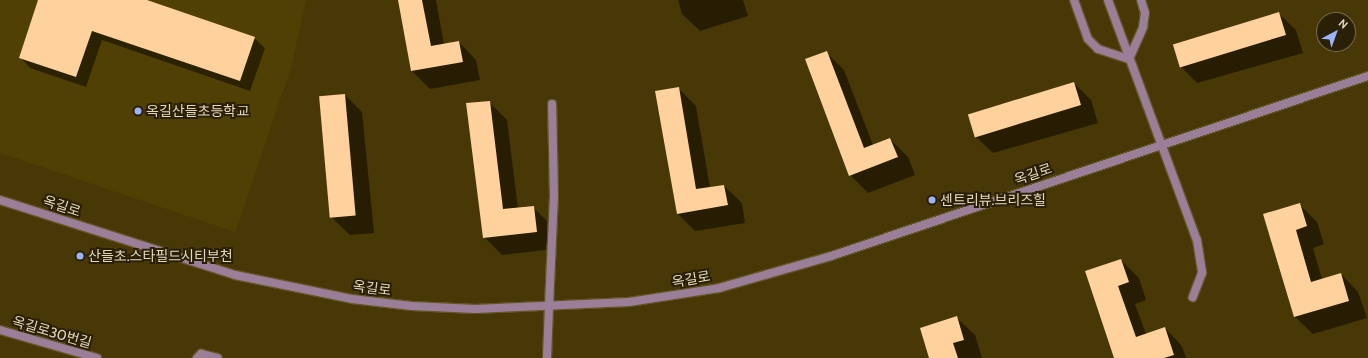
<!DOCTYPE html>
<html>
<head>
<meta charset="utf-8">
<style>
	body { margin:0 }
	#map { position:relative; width:1368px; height:358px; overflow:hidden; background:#483806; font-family:Cabin,"Noto Sans KR",sans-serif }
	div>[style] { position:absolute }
	.built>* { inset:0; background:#514003 }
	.shadow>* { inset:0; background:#0007 }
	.building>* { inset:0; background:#fed19d; transform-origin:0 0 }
	.roads { filter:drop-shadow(1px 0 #645527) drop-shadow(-1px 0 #645527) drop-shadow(0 1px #645527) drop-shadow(0 -1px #645527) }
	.service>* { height:8px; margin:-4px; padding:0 4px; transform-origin:4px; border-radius:4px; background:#9b7f98 }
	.minor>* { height:8px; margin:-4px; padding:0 4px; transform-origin:4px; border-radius:4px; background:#9b7f98 }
	.tertiary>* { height:8px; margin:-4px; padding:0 4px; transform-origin:4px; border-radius:4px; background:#9b7f98 }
	.dots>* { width:11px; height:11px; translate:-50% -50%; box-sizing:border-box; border:2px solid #292007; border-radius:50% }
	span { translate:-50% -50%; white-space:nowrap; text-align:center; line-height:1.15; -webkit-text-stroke:4px #292007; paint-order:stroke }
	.poi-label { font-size:14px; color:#e4d9bb }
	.left { translate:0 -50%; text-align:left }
	.street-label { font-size:14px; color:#e4d9bb }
	.north { position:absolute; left:1316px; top:12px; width:40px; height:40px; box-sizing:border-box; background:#292007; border:1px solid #746a4f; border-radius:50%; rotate:41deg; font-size:11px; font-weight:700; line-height:16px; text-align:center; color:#e4d9bb }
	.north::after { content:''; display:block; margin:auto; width:14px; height:18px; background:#9db4fd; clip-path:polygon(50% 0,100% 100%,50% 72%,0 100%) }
</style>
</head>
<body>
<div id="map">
	<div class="built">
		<i style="clip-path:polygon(0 0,306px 0,291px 68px,235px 232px,0 153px)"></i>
	</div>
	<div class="shadow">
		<i style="clip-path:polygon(39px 0,144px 0,254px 38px,265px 48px,250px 91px,102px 40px,86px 87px,30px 68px,20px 57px)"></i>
		<i style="clip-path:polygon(399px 0,436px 0,444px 45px,459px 42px,476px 60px,480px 80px,430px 89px,412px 71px)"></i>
		<i style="clip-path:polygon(678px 0,743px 0,748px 16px,700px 31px,682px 14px)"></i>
		<i style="clip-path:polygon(1278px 13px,1296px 30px,1303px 53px,1197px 83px,1180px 66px)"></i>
		<i style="clip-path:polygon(826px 52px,844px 70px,873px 145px,890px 139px,908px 157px,915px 175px,868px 193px,850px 175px)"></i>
		<i style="clip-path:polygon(1074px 83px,1091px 100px,1098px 123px,993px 153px,975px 136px)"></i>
		<i style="clip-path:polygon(678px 88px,696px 106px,710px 188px,724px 186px,742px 203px,745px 223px,695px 231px,677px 213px)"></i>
		<i style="clip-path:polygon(345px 95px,362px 112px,374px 233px,350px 235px,332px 218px)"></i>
		<i style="clip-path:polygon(489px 102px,507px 120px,518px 209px,533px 207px,551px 225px,554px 249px,502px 255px,484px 237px)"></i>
		<i style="clip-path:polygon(1299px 204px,1317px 222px,1324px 244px,1313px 248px,1322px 279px,1341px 274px,1358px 292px,1367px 318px,1313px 334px,1295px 317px,1264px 215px)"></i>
		<i style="clip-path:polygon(1121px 260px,1139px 278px,1146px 300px,1135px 304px,1146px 334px,1165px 328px,1182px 346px,1186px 358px,1115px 358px,1086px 272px)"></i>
		<i style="clip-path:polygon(957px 318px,975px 335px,982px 358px,930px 358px)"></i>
	</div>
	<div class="building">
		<i style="clip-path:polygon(38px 0,147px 0,255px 37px,240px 81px,92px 31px,76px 77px,19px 58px)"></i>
		<i style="clip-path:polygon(398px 0,422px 0,431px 46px,459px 41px,463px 62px,411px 71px)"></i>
		<i style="left:1279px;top:12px;width:24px;height:111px;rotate:73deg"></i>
		<i style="clip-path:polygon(827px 51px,864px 148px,890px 138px,898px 157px,849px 176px,805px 59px)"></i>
		<i style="left:1074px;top:82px;width:24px;height:111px;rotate:73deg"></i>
		<i style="clip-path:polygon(679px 87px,696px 189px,724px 185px,728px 205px,677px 214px,655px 91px)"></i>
		<i style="left:345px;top:94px;width:122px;height:26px;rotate:85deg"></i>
		<i style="clip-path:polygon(490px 101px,503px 209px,534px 206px,537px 232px,483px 238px,466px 103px)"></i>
		<i style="clip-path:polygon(1300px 203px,1307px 226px,1296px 230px,1311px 282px,1341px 273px,1349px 301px,1294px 317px,1263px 214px)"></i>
		<i style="clip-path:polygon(1121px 259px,1129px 282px,1118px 286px,1136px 337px,1165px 327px,1174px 355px,1164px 358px,1114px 358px,1085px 271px)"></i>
		<i style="clip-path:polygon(957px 316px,964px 340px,953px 343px,958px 358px,929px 358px,920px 328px)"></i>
	</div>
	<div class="roads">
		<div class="service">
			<i style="left:1074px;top:0;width:41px;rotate:70.3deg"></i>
			<i style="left:1088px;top:39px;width:14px;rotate:45deg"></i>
			<i style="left:1098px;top:49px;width:33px;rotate:18deg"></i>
			<i style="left:1129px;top:59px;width:35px;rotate:-66deg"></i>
			<i style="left:1143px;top:27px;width:14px;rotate:-82deg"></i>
			<i style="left:1145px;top:13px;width:14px;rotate:-107deg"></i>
			<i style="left:1108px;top:0;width:256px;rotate:69.7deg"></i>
			<i style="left:1197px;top:240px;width:33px;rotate:81deg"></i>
			<i style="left:1202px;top:273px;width:26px;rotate:111deg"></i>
			<i style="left:549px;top:306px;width:110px;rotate:-87.4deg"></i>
			<i style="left:554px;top:196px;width:92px;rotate:-91.2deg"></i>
		</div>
		<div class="minor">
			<i style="left:0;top:330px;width:101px;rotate:16.1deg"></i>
			<i style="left:197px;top:358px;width:6px;rotate:-45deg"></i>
			<i style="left:201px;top:354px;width:17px;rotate:13deg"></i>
		</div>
		<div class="tertiary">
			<i style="left:0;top:200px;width:247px;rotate:17.7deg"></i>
			<i style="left:235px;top:275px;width:119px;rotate:11.6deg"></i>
			<i style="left:352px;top:299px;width:60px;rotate:6.7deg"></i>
			<i style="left:412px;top:306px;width:63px;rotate:2.7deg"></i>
			<i style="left:475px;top:309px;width:154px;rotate:-2.6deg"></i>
			<i style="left:629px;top:302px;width:91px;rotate:-8.8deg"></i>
			<i style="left:719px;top:288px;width:116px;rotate:-15.9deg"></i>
			<i style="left:831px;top:256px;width:566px;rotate:-18.53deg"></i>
			<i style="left:547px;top:358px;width:52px;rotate:-87.8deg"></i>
		</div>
	</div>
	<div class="dots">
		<i style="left:138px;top:111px;background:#9db4fd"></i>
		<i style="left:932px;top:200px;background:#9db4fd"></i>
		<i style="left:80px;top:256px;background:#9db4fd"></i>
	</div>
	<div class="poi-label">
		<span class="left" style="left:146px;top:111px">옥길산들초등학교</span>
		<span class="left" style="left:940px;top:200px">센트리뷰.브리즈힐</span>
		<span class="left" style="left:88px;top:256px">산들초.스타필드시티부천</span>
	</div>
	<div class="street-label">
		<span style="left:1033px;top:174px;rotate:-19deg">옥길로</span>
		<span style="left:62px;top:206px;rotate:18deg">옥길로</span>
		<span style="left:691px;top:279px;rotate:-10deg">옥길로</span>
		<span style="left:372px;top:288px;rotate:7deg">옥길로</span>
		<span style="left:52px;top:332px;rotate:16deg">옥길로30번길</span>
	</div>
	<div class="north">N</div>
</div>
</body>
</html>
